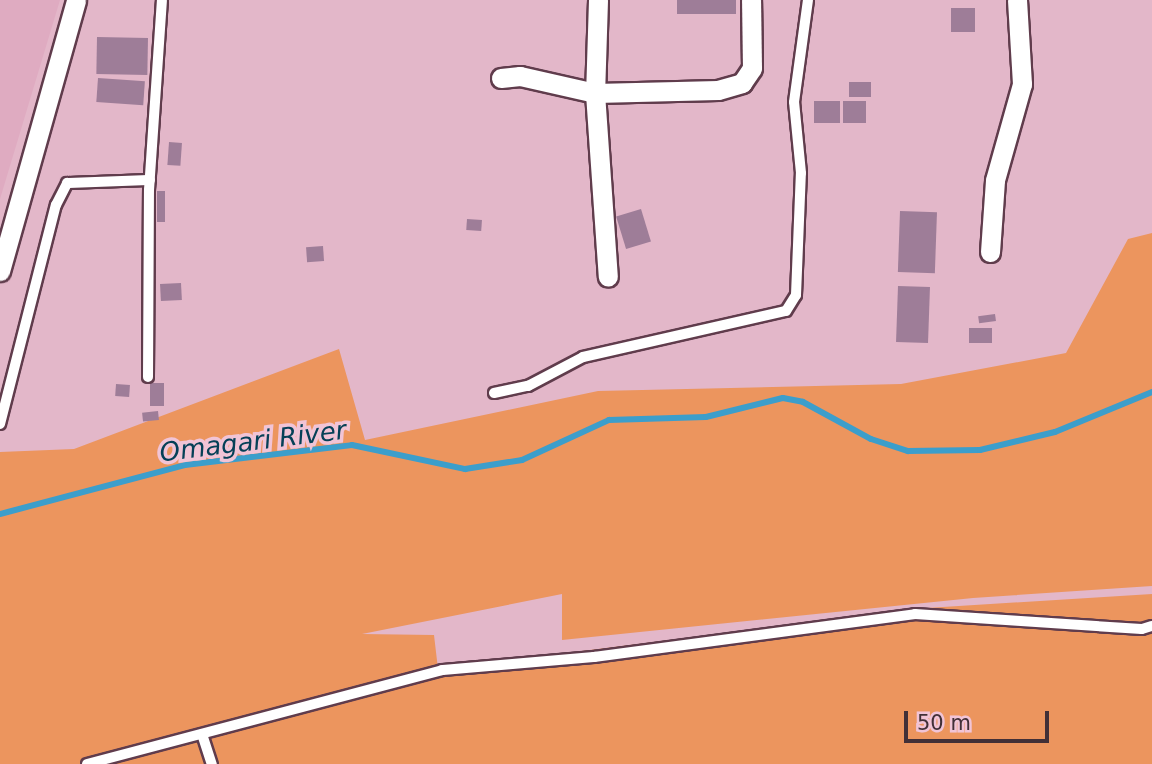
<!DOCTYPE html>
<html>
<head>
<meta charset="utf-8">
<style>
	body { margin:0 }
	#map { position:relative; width:1152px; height:764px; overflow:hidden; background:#e3b7c9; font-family:"DejaVu Sans",sans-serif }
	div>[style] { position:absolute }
	.built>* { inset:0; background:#dfabc1 }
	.green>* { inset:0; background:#ec955e }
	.stream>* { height:6px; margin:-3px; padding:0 3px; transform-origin:3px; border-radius:3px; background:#3c9ecb }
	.building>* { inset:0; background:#9e7d98; transform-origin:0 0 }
	.roads { filter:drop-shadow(2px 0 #603c4c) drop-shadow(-2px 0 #603c4c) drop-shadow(0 2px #603c4c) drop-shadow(0 -2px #603c4c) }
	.service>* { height:10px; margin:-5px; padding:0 5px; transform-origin:5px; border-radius:5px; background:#fff }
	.minor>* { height:19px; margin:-9.5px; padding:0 9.5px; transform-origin:9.5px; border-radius:9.5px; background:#fff }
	span { translate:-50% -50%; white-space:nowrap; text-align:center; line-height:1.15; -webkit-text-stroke:7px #f1c4d6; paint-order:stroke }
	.water-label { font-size:26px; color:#054057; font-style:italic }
	.scale { position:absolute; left:904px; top:711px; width:145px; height:32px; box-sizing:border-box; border:4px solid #423037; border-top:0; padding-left:9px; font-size:21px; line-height:24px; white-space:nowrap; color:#423037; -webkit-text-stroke:5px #f1c4d6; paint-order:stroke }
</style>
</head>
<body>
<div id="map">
	<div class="built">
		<i style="clip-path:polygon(0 0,60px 0,0 199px)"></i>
	</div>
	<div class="green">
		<i style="clip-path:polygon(1152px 233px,1152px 586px,973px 598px,562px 640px,562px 594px,362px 634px,434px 635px,438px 669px,927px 608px,1152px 594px,1152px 764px,0 764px,0 452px,74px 449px,339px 349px,365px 440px,598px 391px,901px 384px,1066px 353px,1128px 239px)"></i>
	</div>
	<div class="stream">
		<i style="left:0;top:514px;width:191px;rotate:-14.8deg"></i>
		<i style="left:185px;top:465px;width:168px;rotate:-6.8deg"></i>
		<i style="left:352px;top:445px;width:116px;rotate:12deg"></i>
		<i style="left:465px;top:469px;width:58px;rotate:-9deg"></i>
		<i style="left:522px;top:460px;width:96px;rotate:-24.7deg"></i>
		<i style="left:609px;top:420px;width:97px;rotate:-1.8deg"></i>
		<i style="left:706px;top:417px;width:79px;rotate:-13.9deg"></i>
		<i style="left:783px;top:398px;width:20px;rotate:11deg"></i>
		<i style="left:803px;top:402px;width:77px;rotate:28.6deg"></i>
		<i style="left:871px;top:439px;width:39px;rotate:18deg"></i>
		<i style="left:908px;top:451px;width:72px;rotate:-0.8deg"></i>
		<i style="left:980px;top:450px;width:77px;rotate:-13.5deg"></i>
		<i style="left:1055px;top:432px;width:105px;rotate:-22.4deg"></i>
	</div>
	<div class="building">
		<i style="left:677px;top:0;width:59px;height:14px"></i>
		<i style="left:951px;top:8px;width:24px;height:24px"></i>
		<i style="left:97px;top:37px;width:51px;height:37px;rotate:1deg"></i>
		<i style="left:98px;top:78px;width:47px;height:24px;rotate:4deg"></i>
		<i style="left:849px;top:82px;width:22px;height:15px"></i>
		<i style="left:814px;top:101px;width:26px;height:22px"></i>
		<i style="left:843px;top:101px;width:23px;height:22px"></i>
		<i style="left:169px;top:142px;width:13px;height:23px;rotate:4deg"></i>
		<i style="left:157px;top:191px;width:8px;height:31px"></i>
		<i style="left:641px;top:209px;width:34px;height:26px;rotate:73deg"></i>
		<i style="left:900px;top:211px;width:37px;height:61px;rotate:2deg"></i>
		<i style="left:467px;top:219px;width:15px;height:11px;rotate:4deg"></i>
		<i style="left:323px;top:246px;width:15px;height:17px;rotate:86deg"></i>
		<i style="left:181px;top:283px;width:17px;height:21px;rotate:87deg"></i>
		<i style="left:898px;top:286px;width:32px;height:56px;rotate:2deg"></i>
		<i style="left:995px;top:314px;width:7px;height:17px;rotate:82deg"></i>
		<i style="left:969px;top:328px;width:23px;height:15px"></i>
		<i style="left:150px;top:383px;width:14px;height:23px"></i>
		<i style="left:116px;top:384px;width:14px;height:12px;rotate:4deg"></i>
		<i style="left:158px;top:411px;width:9px;height:16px;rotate:84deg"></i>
	</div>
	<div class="roads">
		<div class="service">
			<i style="left:148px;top:377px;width:187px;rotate:-89.7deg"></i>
			<i style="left:149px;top:190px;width:190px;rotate:-86.1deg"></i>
			<i style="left:494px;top:393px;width:35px;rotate:-12deg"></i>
			<i style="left:528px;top:386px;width:62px;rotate:-27.8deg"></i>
			<i style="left:583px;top:357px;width:208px;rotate:-12.8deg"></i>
			<i style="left:786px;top:311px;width:19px;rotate:-58deg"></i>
			<i style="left:796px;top:295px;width:122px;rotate:-87.7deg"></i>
			<i style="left:801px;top:173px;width:71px;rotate:-95.6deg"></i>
			<i style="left:794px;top:102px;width:103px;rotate:-82.2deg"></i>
			<i style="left:0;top:424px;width:226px;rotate:-75.7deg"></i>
			<i style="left:56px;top:205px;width:25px;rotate:-63deg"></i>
			<i style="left:67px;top:183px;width:83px;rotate:-2.1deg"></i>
			<i style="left:202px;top:734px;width:32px;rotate:72deg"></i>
			<i style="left:87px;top:764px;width:367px;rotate:-14.8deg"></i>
			<i style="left:442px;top:670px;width:153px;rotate:-4.9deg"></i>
			<i style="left:594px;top:657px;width:324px;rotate:-7.6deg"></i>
			<i style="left:915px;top:614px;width:227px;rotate:3.8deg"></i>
			<i style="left:1142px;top:629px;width:10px;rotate:-17deg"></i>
		</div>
		<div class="minor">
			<i style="left:598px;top:0;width:93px;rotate:91.8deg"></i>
			<i style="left:595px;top:93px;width:184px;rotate:86deg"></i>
			<i style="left:501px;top:78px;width:19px;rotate:-6deg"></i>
			<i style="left:520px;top:76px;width:77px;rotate:12.8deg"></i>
			<i style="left:595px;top:93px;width:123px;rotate:-1.4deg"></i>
			<i style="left:718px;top:90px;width:25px;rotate:-16deg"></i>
			<i style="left:742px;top:83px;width:18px;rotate:-56deg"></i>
			<i style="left:752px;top:68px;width:68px;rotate:-90.8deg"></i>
			<i style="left:990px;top:252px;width:72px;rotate:-86deg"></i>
			<i style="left:995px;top:180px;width:100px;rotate:-74.3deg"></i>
			<i style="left:1022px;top:84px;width:84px;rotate:-93.4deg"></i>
			<i style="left:0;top:271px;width:281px;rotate:-74.3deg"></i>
		</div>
	</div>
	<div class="water-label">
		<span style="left:253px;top:442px;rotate:-7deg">Omagari River</span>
	</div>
	<div class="scale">50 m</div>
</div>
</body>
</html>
